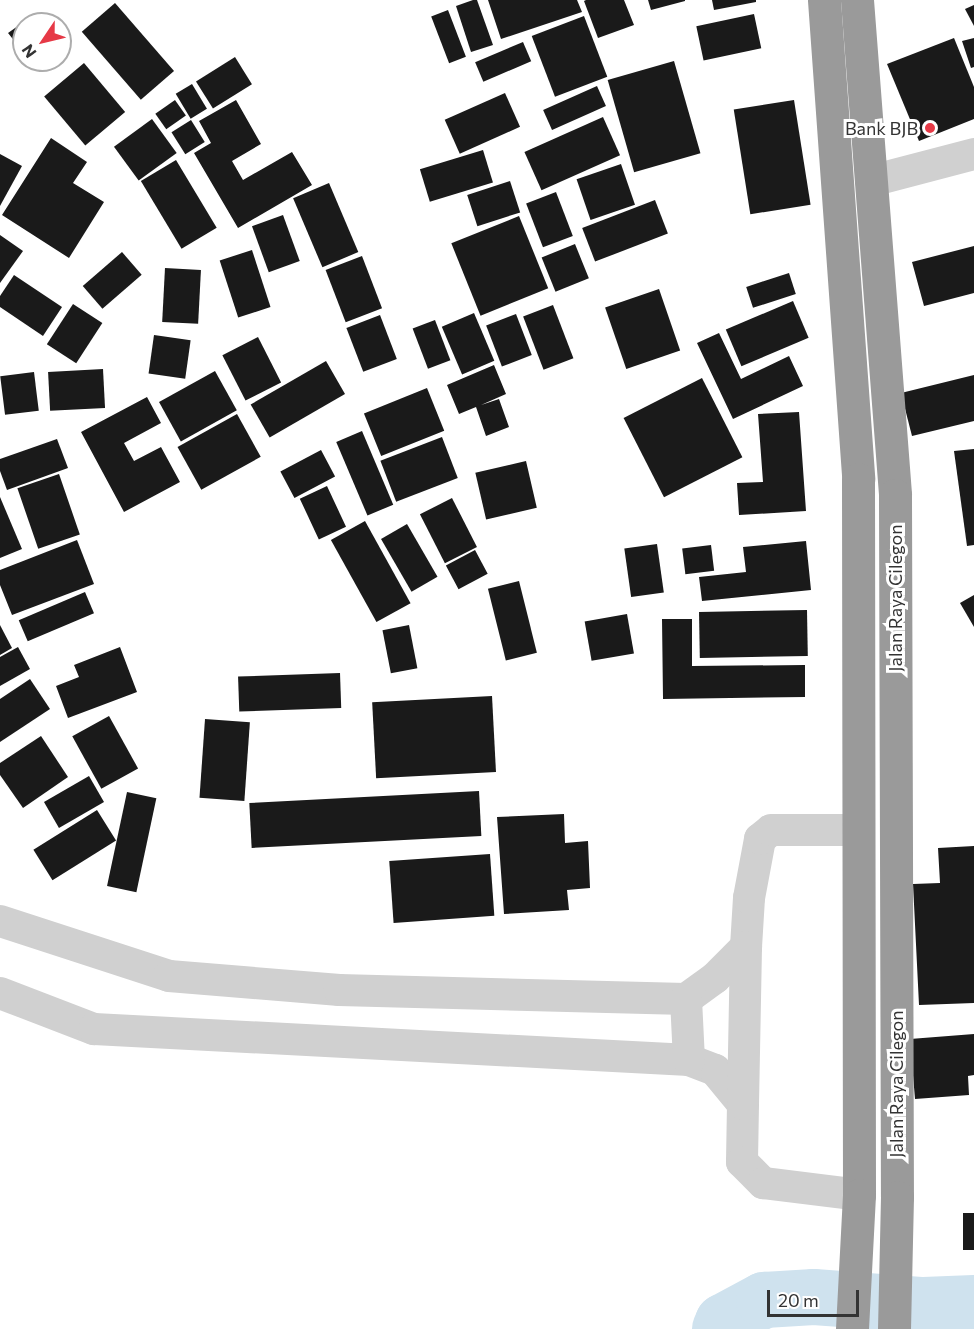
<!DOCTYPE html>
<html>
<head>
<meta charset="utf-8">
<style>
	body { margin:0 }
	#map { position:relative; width:974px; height:1329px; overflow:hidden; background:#fff; font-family:Commissioner,sans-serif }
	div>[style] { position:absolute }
	.river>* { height:56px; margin:-28px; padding:0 28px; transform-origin:28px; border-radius:28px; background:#cfe2ee }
	.building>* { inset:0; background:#1a1a1a; transform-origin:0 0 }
	.street>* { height:32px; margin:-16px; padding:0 16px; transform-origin:16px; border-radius:16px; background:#d0d0d0 }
	.highway>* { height:33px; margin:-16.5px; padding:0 16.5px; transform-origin:16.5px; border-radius:16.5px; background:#9a9a9a }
	.dots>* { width:16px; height:16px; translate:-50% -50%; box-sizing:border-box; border:3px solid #fff; border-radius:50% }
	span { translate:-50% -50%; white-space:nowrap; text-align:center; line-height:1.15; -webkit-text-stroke:6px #fff; paint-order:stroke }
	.poi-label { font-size:18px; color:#333 }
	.right { translate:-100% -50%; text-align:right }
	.street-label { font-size:18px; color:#333 }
	.north { position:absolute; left:12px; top:12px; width:60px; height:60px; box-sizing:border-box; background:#fff; border:2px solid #adadad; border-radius:50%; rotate:235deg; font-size:16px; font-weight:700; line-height:24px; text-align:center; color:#333 }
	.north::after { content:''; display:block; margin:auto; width:21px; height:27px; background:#e63946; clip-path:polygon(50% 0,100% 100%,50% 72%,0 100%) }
	.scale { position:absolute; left:767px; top:1290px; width:92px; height:27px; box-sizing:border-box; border:3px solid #333; border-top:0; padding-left:8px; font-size:18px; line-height:21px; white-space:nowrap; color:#333; -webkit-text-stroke:4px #fff; paint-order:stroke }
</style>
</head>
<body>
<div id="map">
	<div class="river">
		<i style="left:720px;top:1329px;width:8px;rotate:-67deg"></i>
		<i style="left:723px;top:1322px;width:47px;rotate:-28.2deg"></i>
		<i style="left:764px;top:1300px;width:50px;rotate:-3.4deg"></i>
		<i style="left:814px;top:1297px;width:110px;rotate:4.2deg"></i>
		<i style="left:924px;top:1305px;width:50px;rotate:-2.3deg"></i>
	</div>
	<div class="building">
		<i style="clip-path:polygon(473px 0,477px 0,493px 45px,471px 52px,456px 6px)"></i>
		<i style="clip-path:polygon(488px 0,577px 0,582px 12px,501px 39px)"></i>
		<i style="clip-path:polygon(586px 0,624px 0,634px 25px,598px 38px,584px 1px)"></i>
		<i style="clip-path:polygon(648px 0,685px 0,685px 1px,651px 10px)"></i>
		<i style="clip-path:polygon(712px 0,756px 0,756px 2px,714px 10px)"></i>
		<i style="left:115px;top:3px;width:90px;height:44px;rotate:49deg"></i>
		<i style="clip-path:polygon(974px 5px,974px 26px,965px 9px)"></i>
		<i style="left:448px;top:10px;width:50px;height:18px;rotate:69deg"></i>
		<i style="left:754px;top:14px;width:35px;height:59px;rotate:78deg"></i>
		<i style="clip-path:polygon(32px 16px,38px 24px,24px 24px,24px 53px,8px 33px)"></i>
		<i style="left:584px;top:16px;width:65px;height:56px;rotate:69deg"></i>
		<i style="clip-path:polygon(954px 38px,974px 87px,974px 119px,919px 141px,887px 64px)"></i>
		<i style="clip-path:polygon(974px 38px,974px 67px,971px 68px,962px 41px)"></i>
		<i style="left:523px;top:42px;width:21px;height:52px;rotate:67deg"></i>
		<i style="left:235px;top:57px;width:32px;height:46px;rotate:58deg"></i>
		<i style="left:674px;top:61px;width:96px;height:69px;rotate:74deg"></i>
		<i style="left:84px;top:63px;width:64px;height:52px;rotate:50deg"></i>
		<i style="left:192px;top:84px;width:29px;height:19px;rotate:59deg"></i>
		<i style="left:597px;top:86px;width:22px;height:59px;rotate:66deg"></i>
		<i style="left:505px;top:93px;width:37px;height:66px;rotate:66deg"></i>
		<i style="left:175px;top:100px;width:19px;height:24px;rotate:55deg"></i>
		<i style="clip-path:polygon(236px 100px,261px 144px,232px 161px,243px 180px,292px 152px,312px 185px,238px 228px,194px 153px,211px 143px,199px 121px)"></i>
		<i style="left:794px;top:100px;width:106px;height:61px;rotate:81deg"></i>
		<i style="left:603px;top:117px;width:42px;height:86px;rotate:66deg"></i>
		<i style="left:152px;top:119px;width:42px;height:47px;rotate:54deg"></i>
		<i style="left:191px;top:120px;width:26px;height:23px;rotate:58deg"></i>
		<i style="clip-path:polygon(51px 138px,87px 162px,73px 183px,104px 202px,69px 258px,2px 215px)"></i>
		<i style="left:483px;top:150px;width:34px;height:66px;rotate:73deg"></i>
		<i style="clip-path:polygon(0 154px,22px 166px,0 206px)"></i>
		<i style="left:176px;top:160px;width:79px;height:41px;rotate:59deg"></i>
		<i style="left:621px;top:164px;width:43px;height:47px;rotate:71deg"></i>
		<i style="left:510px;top:181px;width:33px;height:45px;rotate:72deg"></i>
		<i style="left:329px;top:183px;width:75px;height:39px;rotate:67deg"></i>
		<i style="left:556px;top:192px;width:47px;height:32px;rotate:69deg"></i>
		<i style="left:655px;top:200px;width:36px;height:78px;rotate:69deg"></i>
		<i style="left:283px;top:215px;width:49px;height:33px;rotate:70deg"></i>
		<i style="left:519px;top:216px;width:78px;height:73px;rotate:68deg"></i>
		<i style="clip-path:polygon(0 235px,23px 251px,0 283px)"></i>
		<i style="left:575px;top:244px;width:37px;height:36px;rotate:68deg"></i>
		<i style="clip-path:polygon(974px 246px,974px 293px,924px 306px,912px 262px)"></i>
		<i style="left:252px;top:250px;width:60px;height:34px;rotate:72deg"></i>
		<i style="left:122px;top:252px;width:30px;height:52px;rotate:49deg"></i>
		<i style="left:362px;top:256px;width:56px;height:39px;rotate:69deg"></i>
		<i style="left:165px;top:268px;width:36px;height:54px;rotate:3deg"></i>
		<i style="left:789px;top:273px;width:22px;height:45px;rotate:72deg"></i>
		<i style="clip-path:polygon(14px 275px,62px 307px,43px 336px,0 307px,0 296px)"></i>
		<i style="left:659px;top:289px;width:65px;height:57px;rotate:71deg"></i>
		<i style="left:793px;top:301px;width:40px;height:73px;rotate:67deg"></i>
		<i style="left:73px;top:304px;width:35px;height:48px;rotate:33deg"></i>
		<i style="left:553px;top:305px;width:57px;height:32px;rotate:69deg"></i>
		<i style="left:474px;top:313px;width:52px;height:35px;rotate:67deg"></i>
		<i style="left:516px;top:314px;width:44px;height:32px;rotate:69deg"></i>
		<i style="left:380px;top:315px;width:47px;height:36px;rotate:69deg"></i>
		<i style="left:435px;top:320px;width:43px;height:24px;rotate:69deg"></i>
		<i style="clip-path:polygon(719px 333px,741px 379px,789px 356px,803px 386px,733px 419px,697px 343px)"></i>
		<i style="left:154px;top:335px;width:37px;height:39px;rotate:8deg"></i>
		<i style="left:258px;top:337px;width:51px;height:40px;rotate:63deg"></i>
		<i style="left:326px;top:361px;width:38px;height:87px;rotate:60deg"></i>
		<i style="clip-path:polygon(494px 365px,506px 394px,481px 405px,499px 399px,509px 427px,486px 436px,476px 407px,459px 414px,447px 385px)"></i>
		<i style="left:103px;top:369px;width:39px;height:55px;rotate:87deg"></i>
		<i style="left:215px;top:371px;width:45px;height:64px;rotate:61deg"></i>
		<i style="left:34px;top:372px;width:39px;height:34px;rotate:83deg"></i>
		<i style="clip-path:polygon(974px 375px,974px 421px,912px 436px,901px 393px)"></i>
		<i style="left:702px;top:378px;width:89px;height:88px;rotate:63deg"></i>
		<i style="left:427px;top:388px;width:46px;height:68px;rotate:68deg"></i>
		<i style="clip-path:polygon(147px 397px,161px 423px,124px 443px,134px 461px,161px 447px,180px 482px,124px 512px,81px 432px)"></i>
		<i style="clip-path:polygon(799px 412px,806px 511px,739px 515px,737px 483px,763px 482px,758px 414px)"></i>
		<i style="left:237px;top:414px;width:49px;height:68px;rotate:61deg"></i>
		<i style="left:362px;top:431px;width:80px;height:28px;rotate:67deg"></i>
		<i style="left:442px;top:437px;width:44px;height:66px;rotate:69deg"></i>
		<i style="clip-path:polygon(57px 439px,68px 468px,7px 490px,0 471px,0 459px)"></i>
		<i style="clip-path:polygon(974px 449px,974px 545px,967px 546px,954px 451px)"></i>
		<i style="left:321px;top:450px;width:30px;height:46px;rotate:62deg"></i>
		<i style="left:526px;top:461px;width:48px;height:52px;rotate:77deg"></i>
		<i style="left:59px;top:474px;width:64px;height:44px;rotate:71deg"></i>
		<i style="left:327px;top:486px;width:45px;height:30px;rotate:65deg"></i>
		<i style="clip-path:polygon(0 497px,22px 549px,0 558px)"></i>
		<i style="left:452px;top:498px;width:55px;height:36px;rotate:63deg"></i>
		<i style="left:365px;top:521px;width:94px;height:39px;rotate:61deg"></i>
		<i style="left:407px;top:524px;width:61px;height:30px;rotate:60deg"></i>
		<i style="clip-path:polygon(77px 540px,94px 584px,12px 615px,0 585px,0 570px)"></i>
		<i style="clip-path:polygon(806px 541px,811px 590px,702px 601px,699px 577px,746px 572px,743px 547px)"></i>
		<i style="left:657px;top:544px;width:49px;height:33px;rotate:82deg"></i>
		<i style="left:711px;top:545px;width:26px;height:29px;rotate:83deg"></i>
		<i style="left:475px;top:550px;width:27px;height:33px;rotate:62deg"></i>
		<i style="left:519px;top:581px;width:74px;height:32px;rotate:76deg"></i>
		<i style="left:85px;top:592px;width:23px;height:72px;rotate:67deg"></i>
		<i style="clip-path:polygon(974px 595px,974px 627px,960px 603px)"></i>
		<i style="left:807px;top:610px;width:46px;height:108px;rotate:89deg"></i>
		<i style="left:627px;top:614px;width:40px;height:43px;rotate:80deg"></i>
		<i style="clip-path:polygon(662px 619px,692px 619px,692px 666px,805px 665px,805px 697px,663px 699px)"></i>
		<i style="clip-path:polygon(0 625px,12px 648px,0 655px)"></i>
		<i style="left:409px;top:625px;width:44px;height:27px;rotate:79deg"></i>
		<i style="clip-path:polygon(18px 647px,30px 669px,0 686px,0 657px)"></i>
		<i style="clip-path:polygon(120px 647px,137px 692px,68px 718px,56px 686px,79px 677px,74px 665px)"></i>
		<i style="left:340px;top:673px;width:35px;height:102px;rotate:88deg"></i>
		<i style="clip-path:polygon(30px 679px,50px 709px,0 742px,0 699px)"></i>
		<i style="left:492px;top:696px;width:76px;height:120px;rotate:87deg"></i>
		<i style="left:109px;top:716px;width:60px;height:42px;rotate:61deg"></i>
		<i style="left:205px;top:719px;width:45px;height:79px;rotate:4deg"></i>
		<i style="clip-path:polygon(41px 736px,68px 777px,23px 808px,0 775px,0 763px)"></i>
		<i style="left:89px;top:776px;width:30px;height:52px;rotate:60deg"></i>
		<i style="left:479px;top:791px;width:45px;height:230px;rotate:87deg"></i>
		<i style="left:127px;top:792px;width:30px;height:96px;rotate:12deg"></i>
		<i style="left:97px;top:810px;width:36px;height:75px;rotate:58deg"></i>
		<i style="clip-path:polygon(564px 814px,565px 843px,588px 841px,590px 888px,567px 890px,569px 910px,504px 914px,497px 817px)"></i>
		<i style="clip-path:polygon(974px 846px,974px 1003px,919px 1005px,913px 884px,940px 883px,938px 848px)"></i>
		<i style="left:490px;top:854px;width:62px;height:101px;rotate:86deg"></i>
		<i style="clip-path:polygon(974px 1034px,974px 1075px,968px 1076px,969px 1095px,915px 1099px,910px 1039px)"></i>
		<i style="left:963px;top:1213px;width:11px;height:37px"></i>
	</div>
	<div class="street">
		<i style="left:871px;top:181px;width:106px;rotate:-14.7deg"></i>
		<i style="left:0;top:921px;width:178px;rotate:18deg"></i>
		<i style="left:169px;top:976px;width:171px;rotate:4.7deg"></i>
		<i style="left:339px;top:990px;width:347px;rotate:1.5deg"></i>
		<i style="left:686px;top:999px;width:36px;rotate:-36deg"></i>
		<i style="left:715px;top:978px;width:44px;rotate:-45deg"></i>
		<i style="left:746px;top:947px;width:49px;rotate:-86.5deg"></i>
		<i style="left:749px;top:898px;width:60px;rotate:-79.4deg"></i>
		<i style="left:760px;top:839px;width:14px;rotate:-39deg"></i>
		<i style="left:771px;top:830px;width:87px"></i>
		<i style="left:0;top:993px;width:101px;rotate:21deg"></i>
		<i style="left:94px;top:1029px;width:596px;rotate:2.98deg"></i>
		<i style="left:689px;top:1060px;width:28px;rotate:21deg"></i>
		<i style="left:715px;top:1070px;width:44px;rotate:50.5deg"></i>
		<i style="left:743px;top:1104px;width:58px;rotate:91deg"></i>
		<i style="left:742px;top:1162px;width:30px;rotate:45deg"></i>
		<i style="left:763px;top:1183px;width:97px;rotate:7.1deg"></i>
		<i style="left:686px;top:999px;width:61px;rotate:87.2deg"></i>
		<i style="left:743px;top:1104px;width:157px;rotate:-88.9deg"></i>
	</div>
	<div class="highway">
		<i style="left:824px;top:0;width:480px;rotate:85.9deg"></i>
		<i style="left:858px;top:479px;width:716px;rotate:89.92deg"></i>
		<i style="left:859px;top:1195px;width:134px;rotate:93deg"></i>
		<i style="left:857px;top:0;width:496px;rotate:85.6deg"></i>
		<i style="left:895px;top:495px;width:702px;rotate:89.84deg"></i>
		<i style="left:897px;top:1197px;width:132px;rotate:91.3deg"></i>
	</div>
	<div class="dots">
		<i style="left:930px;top:128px;background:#e63946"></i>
	</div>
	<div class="poi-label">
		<span class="right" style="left:918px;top:128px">Bank BJB</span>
	</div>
	<div class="street-label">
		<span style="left:895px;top:598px;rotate:-90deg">Jalan Raya Cilegon</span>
		<span style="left:896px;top:1084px;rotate:-90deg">Jalan Raya Cilegon</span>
	</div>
	<div class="north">N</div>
	<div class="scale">20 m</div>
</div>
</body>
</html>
